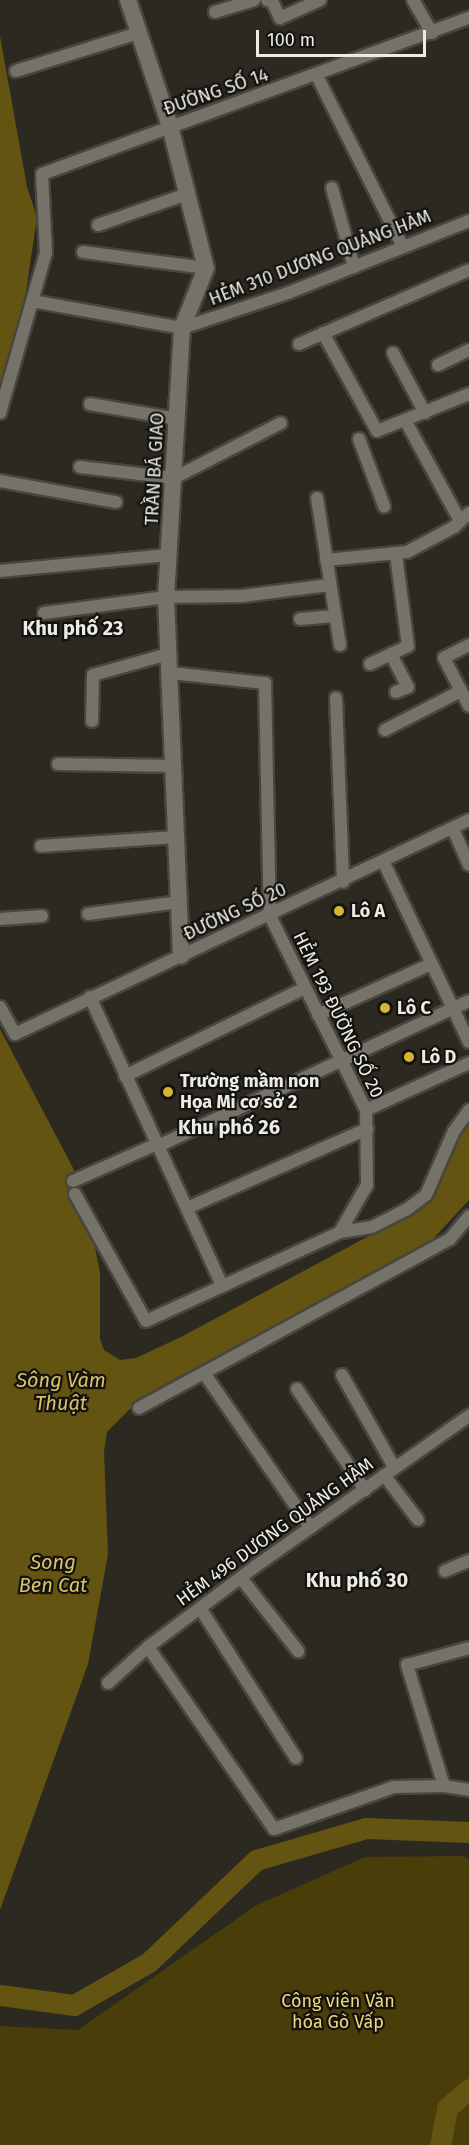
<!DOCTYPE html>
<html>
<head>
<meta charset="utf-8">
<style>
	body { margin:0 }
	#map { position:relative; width:469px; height:2145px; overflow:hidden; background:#2c2921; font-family:"Fira Sans",sans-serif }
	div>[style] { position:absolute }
	.green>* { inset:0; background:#493d0a }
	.water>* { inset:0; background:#645411 }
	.river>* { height:21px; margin:-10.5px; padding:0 10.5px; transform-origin:10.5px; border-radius:10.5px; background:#645411 }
	.roads { filter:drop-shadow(2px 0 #48463f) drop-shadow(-2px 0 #48463f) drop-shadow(0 2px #48463f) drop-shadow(0 -2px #48463f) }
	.street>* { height:12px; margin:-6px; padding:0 6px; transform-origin:6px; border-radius:6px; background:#757269 }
	.secondary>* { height:16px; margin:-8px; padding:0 8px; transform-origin:8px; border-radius:8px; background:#757269 }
	.dots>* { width:16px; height:16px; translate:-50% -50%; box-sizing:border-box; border:3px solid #13120e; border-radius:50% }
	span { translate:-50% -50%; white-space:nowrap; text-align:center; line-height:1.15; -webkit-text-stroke:4.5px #13120e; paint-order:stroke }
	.street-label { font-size:18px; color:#ecebe5 }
	.poi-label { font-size:18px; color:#ecebe5; font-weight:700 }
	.left { translate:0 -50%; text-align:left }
	.park-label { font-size:18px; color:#efd77d }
	.neighbourhood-label { font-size:20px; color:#ecebe5; font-weight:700 }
	.water-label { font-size:20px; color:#dbc369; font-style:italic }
	.scale { position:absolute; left:256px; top:30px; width:170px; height:27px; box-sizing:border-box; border:3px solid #ecebe5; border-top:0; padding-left:8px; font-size:18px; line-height:21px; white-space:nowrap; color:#ecebe5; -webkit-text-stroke:4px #13120e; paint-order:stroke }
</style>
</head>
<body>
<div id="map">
	<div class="green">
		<i style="clip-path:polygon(463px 1856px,469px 1859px,469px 2145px,0 2145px,0 2026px,78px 2030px,255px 1906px,365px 1857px)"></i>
	</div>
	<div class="water">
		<i style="clip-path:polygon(0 36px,27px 187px,37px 217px,20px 332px,0 391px)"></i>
		<i style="clip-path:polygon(0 1029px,73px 1168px,88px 1211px,100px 1273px,100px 1339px,104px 1350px,120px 1360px,136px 1358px,183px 1336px,419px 1209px,436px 1194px,456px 1141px,469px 1122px,469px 1200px,432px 1240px,143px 1396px,107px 1432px,104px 1451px,108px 1554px,88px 1664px,0 1910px)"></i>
	</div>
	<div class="river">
		<i style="left:0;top:1995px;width:75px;rotate:7.7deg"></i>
		<i style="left:74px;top:2005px;width:86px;rotate:-29.8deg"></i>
		<i style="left:149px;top:1962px;width:148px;rotate:-43.6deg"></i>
		<i style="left:256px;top:1860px;width:115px;rotate:-16.2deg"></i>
		<i style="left:366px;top:1828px;width:103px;rotate:2.2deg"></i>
		<i style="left:440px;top:2145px;width:38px;rotate:-79deg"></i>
		<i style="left:447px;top:2108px;width:29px;rotate:-41deg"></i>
	</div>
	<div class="roads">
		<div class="street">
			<i style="left:267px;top:0;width:5px;rotate:11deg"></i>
			<i style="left:272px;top:1px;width:19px;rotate:65deg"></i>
			<i style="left:280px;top:18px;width:44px;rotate:-24.2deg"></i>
			<i style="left:413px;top:0;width:38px;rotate:60deg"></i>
			<i style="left:215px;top:12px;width:41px;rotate:-17.1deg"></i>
			<i style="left:16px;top:71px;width:128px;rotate:-17.3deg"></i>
			<i style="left:317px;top:76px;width:191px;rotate:63.3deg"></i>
			<i style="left:332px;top:188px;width:82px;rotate:74.4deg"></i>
			<i style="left:98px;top:225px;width:94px;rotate:-19.2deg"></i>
			<i style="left:83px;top:252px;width:124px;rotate:7.4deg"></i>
			<i style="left:32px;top:301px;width:152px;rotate:10.2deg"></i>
			<i style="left:182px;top:328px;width:112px;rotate:-18.3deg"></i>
			<i style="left:288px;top:293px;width:195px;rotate:-21.7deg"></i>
			<i style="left:323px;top:333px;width:112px;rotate:61.1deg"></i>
			<i style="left:377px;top:431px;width:99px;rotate:-21.9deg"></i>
			<i style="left:299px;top:344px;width:185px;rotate:-23.5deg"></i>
			<i style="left:393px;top:353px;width:68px;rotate:61.9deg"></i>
			<i style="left:438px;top:365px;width:34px;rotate:-26deg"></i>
			<i style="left:90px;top:404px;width:88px;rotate:9.8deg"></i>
			<i style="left:0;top:413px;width:166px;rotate:-74deg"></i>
			<i style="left:46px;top:253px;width:79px;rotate:-92.9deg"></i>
			<i style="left:42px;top:174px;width:455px;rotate:-20.1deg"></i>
			<i style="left:405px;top:420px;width:115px;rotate:61.4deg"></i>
			<i style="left:359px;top:439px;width:72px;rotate:69.5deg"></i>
			<i style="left:80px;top:467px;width:95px;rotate:6.7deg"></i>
			<i style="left:174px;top:478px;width:120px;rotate:-27.2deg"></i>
			<i style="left:0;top:481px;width:118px;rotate:10.3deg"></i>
			<i style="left:317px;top:498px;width:149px;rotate:81.1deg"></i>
			<i style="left:326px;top:560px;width:81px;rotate:-5.6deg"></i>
			<i style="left:407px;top:552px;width:53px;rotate:-28deg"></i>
			<i style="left:454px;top:527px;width:21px;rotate:-43deg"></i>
			<i style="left:0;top:571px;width:169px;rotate:-5.4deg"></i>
			<i style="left:44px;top:613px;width:123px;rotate:-7.5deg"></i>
			<i style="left:166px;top:597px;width:76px;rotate:-0.8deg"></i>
			<i style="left:242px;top:596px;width:88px;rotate:-7.2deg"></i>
			<i style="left:300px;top:619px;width:35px;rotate:-5deg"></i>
			<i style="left:469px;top:645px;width:28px;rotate:153deg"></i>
			<i style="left:444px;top:658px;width:54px;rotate:62.5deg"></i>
			<i style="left:391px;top:654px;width:37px;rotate:63deg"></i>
			<i style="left:408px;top:687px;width:13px;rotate:157deg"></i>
			<i style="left:370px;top:664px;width:42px;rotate:-25.3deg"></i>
			<i style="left:408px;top:646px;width:92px;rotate:-97.5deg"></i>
			<i style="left:171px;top:673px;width:95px;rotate:6.1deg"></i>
			<i style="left:265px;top:683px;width:233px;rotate:88.8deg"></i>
			<i style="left:270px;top:916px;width:216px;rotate:63.7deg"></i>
			<i style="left:366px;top:1110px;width:75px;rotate:89.2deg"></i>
			<i style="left:367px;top:1185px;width:54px;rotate:119.9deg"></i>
			<i style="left:336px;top:698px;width:184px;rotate:87.8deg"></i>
			<i style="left:92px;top:721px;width:46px;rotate:-88.8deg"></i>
			<i style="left:93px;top:675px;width:78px;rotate:-15.6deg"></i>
			<i style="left:385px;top:730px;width:85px;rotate:-27.2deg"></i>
			<i style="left:58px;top:764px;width:117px;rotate:1deg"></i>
			<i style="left:453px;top:829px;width:39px;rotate:66deg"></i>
			<i style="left:41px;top:846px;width:135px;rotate:-3.8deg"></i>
			<i style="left:384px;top:863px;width:198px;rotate:64.6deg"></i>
			<i style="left:88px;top:914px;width:92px;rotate:-7.5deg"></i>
			<i style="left:0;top:919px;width:42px;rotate:-4.1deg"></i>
			<i style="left:90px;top:997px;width:317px;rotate:65.4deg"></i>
			<i style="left:0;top:1007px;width:31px;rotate:61deg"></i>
			<i style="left:15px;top:1034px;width:502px;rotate:-25.24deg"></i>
			<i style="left:318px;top:1015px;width:124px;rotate:-24.3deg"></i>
			<i style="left:125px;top:1076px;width:200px;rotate:-26.1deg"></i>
			<i style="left:366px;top:1110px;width:113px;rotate:-24.5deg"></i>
			<i style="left:158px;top:1146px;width:343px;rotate:-25deg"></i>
			<i style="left:73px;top:1181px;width:92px;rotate:-23.8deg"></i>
			<i style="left:75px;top:1194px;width:145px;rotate:60.8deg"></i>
			<i style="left:146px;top:1321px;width:213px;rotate:-24.6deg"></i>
			<i style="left:340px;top:1232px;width:32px;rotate:-9deg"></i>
			<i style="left:372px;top:1227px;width:38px;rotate:-27deg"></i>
			<i style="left:406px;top:1210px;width:25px;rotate:-37deg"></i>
			<i style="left:426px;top:1195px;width:70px;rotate:-66.4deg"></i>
			<i style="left:454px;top:1131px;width:26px;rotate:-54deg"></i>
			<i style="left:187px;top:1208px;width:197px;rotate:-23.7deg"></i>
			<i style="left:204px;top:1373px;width:188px;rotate:55.4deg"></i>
			<i style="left:342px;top:1375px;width:106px;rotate:60.5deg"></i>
			<i style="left:297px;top:1389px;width:122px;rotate:56deg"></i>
			<i style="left:139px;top:1408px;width:354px;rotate:-28.5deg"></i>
			<i style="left:450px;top:1239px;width:30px;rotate:-50deg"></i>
			<i style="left:384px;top:1475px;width:56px;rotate:52.9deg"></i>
			<i style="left:445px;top:1571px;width:26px;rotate:-23deg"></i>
			<i style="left:241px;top:1578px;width:93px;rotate:52deg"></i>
			<i style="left:200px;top:1608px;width:178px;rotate:57.4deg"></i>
			<i style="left:148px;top:1647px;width:221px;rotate:55.3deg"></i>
			<i style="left:274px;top:1829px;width:127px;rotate:-19.3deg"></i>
			<i style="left:394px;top:1787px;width:50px;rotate:-1.1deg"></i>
			<i style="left:444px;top:1786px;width:25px;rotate:9deg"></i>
			<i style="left:108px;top:1683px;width:54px;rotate:-42deg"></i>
			<i style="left:148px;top:1647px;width:135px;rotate:-36.9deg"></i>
			<i style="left:256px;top:1566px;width:261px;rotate:-35.2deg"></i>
			<i style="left:444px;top:1786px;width:127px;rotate:-107deg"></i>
			<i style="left:407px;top:1665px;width:64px;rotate:-15.3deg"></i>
		</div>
		<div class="secondary">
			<i style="left:128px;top:0;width:133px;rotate:71.6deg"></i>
			<i style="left:170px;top:126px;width:146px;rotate:75.8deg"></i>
			<i style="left:206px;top:268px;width:65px;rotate:111.8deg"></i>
			<i style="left:182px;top:328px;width:269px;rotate:93.4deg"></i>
			<i style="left:166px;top:597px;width:359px;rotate:87.6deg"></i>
		</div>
	</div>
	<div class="dots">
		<i style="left:339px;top:911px;background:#d5b535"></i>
		<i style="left:385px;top:1008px;background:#d5b535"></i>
		<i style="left:409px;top:1057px;background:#d5b535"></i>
		<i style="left:168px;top:1092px;background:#d5b535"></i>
	</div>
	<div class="street-label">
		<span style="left:216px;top:92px;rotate:-19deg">ĐƯỜNG SỐ 14</span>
		<span style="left:320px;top:258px;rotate:-21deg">HẺM 310 DƯƠNG QUẢNG HÀM</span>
		<span style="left:155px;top:469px;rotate:-87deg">TRẦN BÁ GIAO</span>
		<span style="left:235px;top:912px;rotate:-25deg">ĐƯỜNG SỐ 20</span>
		<span style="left:338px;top:1015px;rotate:64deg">HẺM 193 ĐƯỜNG SỐ 20</span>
		<span style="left:275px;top:1532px;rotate:-36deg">HẺM 496 DƯƠNG QUẢNG HÀM</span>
	</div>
	<div class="poi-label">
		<span class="left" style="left:351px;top:911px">Lô A</span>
		<span class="left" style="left:397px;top:1008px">Lô C</span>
		<span class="left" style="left:421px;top:1057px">Lô D</span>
		<span class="left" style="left:180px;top:1092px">Trường mầm non<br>Họa Mi cơ sở 2</span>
	</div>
	<div class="park-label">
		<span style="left:338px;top:2012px">Công viên Văn<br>hóa Gò Vấp</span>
	</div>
	<div class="neighbourhood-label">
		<span style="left:73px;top:628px">Khu phố 23</span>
		<span style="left:229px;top:1127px">Khu phố 26</span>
		<span style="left:357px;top:1580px">Khu phố 30</span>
	</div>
	<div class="water-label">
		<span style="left:61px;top:1392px">Sông Vàm<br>Thuật</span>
		<span style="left:53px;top:1574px">Song<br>Ben Cat</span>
	</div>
	<div class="scale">100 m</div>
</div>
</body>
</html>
